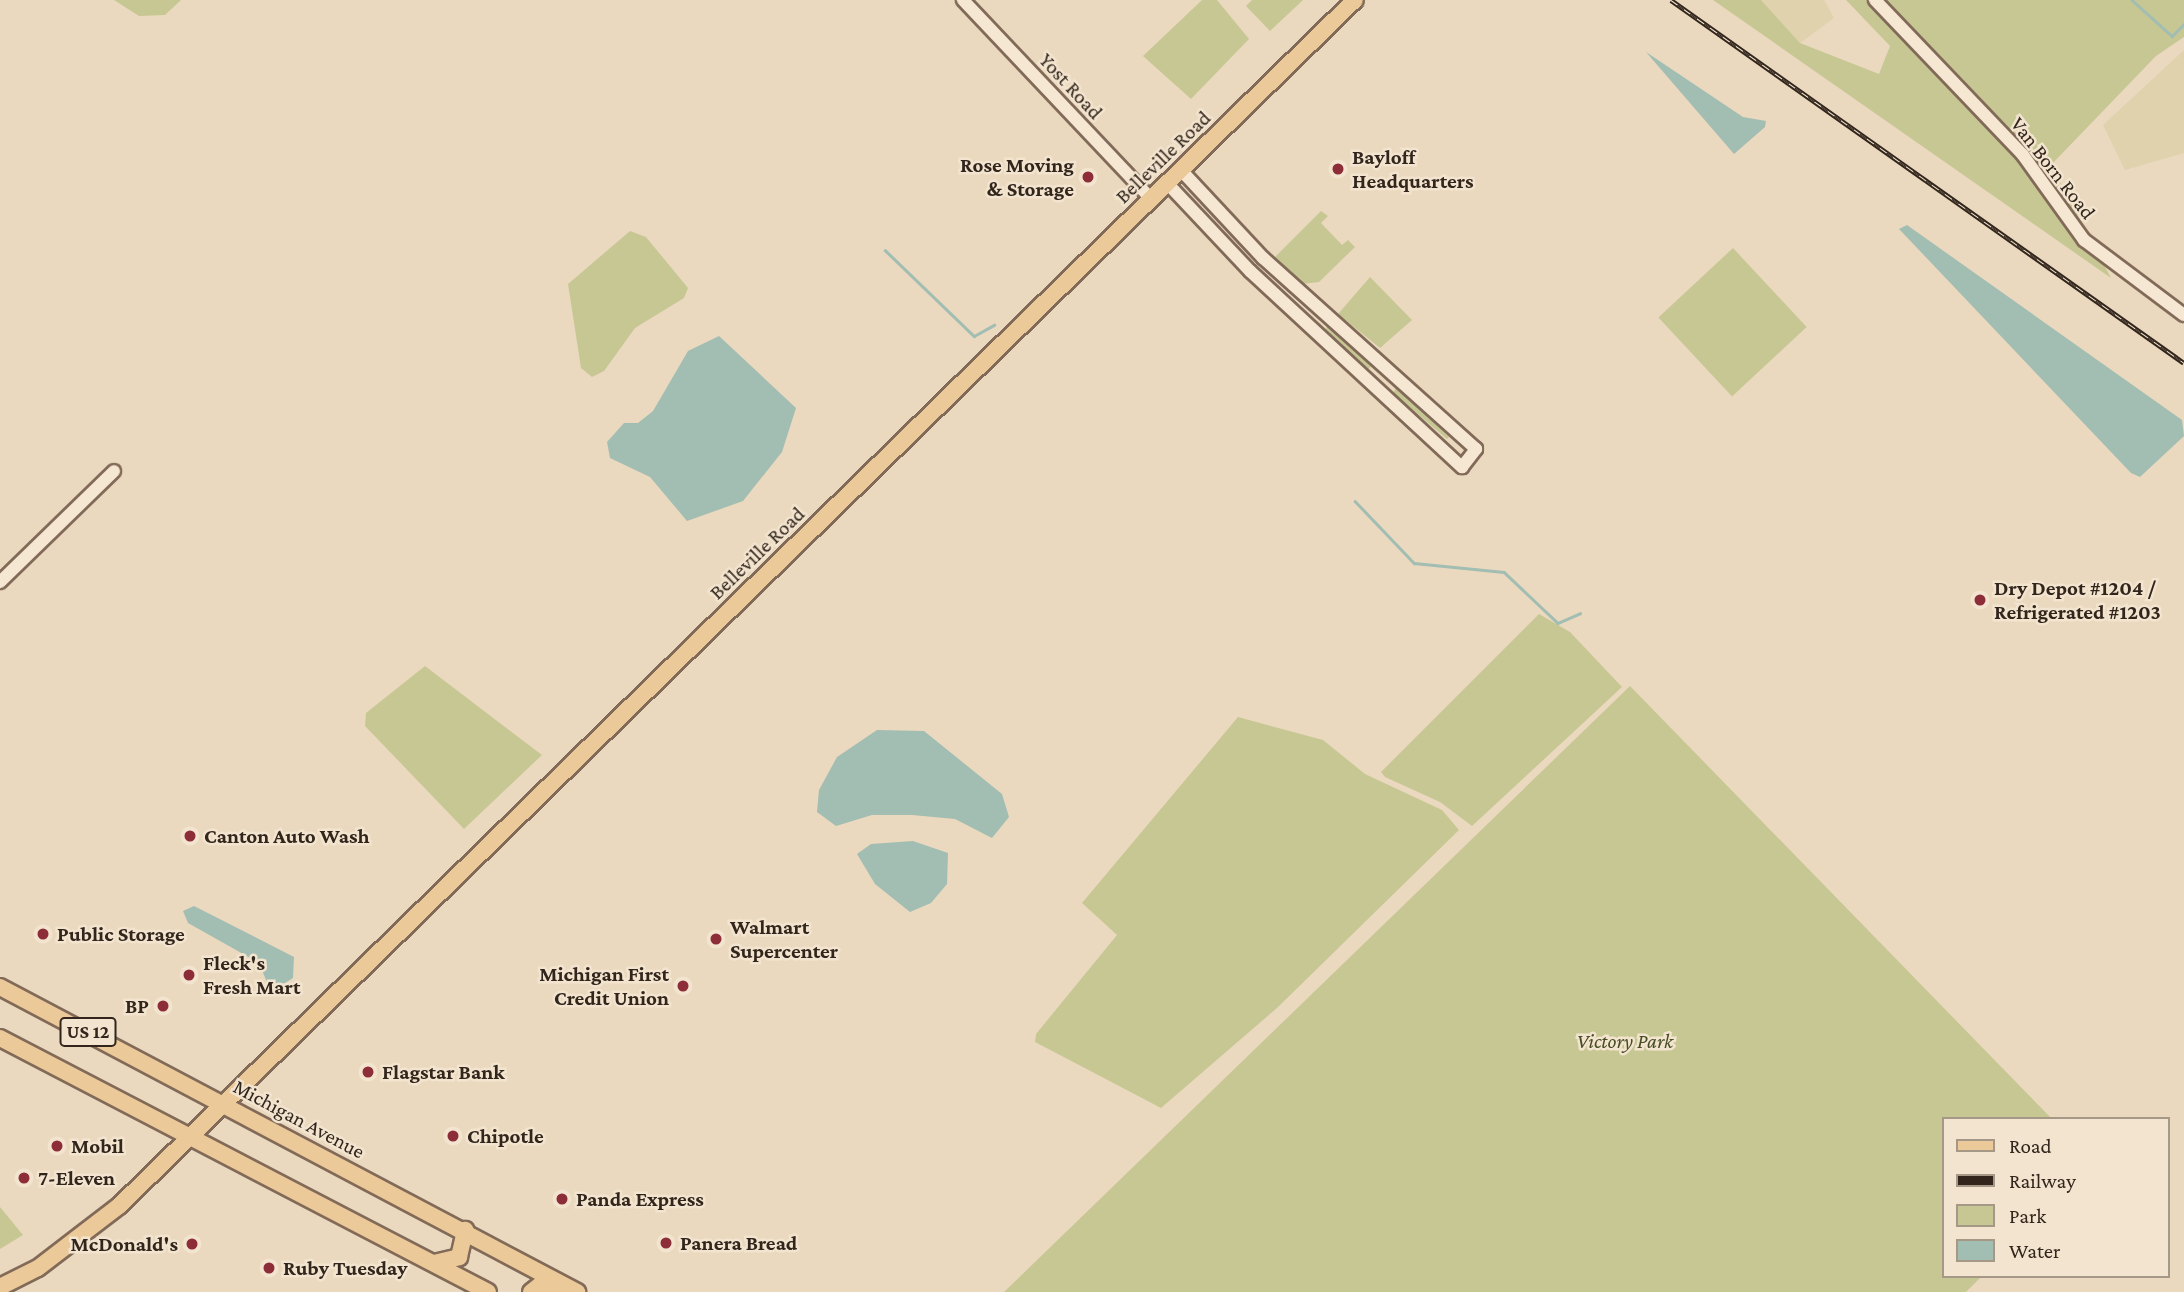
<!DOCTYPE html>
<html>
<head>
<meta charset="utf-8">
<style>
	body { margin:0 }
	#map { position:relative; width:2184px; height:1292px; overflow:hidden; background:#ead9bf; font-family:"Crimson Pro",serif }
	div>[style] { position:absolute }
	.farmland>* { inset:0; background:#dfd2ad }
	.green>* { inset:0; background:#c7c794; transform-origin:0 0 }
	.water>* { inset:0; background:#a2bdb2 }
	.stream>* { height:2.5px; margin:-1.25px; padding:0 1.25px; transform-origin:1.25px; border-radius:1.25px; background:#a2bdb2 }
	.roads { filter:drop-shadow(2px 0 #826a59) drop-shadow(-2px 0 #826a59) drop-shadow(0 2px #826a59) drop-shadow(0 -2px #826a59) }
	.minor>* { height:12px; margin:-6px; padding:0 6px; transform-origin:6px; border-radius:6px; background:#f6e7d2 }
	.major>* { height:16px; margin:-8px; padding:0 8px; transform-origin:8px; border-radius:8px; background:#ecc998 }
	.rail>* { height:5px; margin-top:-2.5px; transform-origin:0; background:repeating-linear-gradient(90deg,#f2e4ce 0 8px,#32251c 0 16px); box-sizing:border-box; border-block:2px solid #32251c }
	.dots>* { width:19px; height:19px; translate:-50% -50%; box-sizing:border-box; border:4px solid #f2e4ce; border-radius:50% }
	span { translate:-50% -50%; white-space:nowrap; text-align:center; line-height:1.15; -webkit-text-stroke:5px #f2e4ce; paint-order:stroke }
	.shield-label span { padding:2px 5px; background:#f2e4ce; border:2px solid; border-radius:5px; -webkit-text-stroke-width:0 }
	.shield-label { font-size:19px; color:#32251c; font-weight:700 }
	.street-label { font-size:21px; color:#32251c }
	.poi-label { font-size:21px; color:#32251c; font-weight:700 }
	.left { translate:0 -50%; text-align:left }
	.right { translate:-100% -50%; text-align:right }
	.park-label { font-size:21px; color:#474d24; font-style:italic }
	.legend { position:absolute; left:1942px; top:1117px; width:228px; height:161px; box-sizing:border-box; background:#f2e4ce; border:2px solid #a59887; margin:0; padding:9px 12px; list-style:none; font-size:21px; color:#32251c }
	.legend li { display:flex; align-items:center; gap:14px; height:35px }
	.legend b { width:35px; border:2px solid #a59887 }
</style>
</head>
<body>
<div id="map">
	<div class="farmland">
		<i style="clip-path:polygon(1761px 0,1824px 0,1834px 18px,1800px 43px)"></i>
		<i style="clip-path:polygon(2184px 50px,2184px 153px,2125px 170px,2103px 125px)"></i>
	</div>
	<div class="green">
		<i style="clip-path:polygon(114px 0,181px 0,165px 15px,139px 16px)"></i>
		<i style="clip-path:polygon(1202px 0,1217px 0,1249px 39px,1191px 99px,1143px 56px)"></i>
		<i style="clip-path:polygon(1252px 0,1303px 0,1270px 31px,1246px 6px)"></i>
		<i style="clip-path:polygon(1713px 0,1761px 0,1800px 43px,1879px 74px,1890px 46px,1846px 0,2184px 0,2184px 37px,2156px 56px,2051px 165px,2111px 278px)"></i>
		<i style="clip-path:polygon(1321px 211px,1328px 216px,1321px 223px,1342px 245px,1348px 240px,1355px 247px,1319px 282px,1302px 284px,1275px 257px)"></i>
		<i style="clip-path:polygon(630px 231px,646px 237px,688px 288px,684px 298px,635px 328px,604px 371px,592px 377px,581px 368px,568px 284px)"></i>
		<i style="left:1733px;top:248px;width:108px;height:102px;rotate:47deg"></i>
		<i style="clip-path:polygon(1370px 277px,1412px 320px,1380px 348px,1338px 314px)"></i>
		<i style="left:1328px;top:326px;width:59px;height:6px;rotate:42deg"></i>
		<i style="clip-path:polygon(1396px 388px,1449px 437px,1447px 439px,1393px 393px)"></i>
		<i style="clip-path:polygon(1539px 614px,1570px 632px,1622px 687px,1472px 826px,1440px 802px,1385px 777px,1381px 772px)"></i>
		<i style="clip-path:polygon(425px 666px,542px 755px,464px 829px,365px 726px,366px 713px)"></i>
		<i style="clip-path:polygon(1630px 686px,2052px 1119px,1944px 1119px,1944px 1276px,1982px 1276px,1966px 1292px,1004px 1292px)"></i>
		<i style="clip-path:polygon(1238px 717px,1323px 740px,1365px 774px,1442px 810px,1459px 830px,1277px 1008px,1161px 1108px,1035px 1042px,1036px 1034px,1117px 935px,1082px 903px)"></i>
		<i style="clip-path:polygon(0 1207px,23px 1235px,0 1249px)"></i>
	</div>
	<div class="water">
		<i style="clip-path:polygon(1646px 52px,1743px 117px,1766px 121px,1765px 127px,1734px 154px)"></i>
		<i style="clip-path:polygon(1907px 225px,2182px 420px,2184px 436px,2140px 477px,2131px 473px,1899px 229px)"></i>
		<i style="clip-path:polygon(719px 336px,796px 408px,782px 452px,743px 501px,687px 521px,650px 477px,610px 458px,607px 442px,624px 423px,638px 423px,653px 411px,688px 351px)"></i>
		<i style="clip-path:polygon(877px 730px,924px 731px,1002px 794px,1009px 817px,992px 838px,955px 819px,912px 815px,872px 815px,836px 826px,817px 812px,819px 790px,837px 757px)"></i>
		<i style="clip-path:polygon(913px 841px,948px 853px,947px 884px,931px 903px,910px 912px,875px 884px,857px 854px,871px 844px)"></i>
		<i style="clip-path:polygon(194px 906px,294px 957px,293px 978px,271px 992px,259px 963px,188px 923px,183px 911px)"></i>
	</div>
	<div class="stream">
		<i style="left:2132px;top:0;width:54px;rotate:42deg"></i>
		<i style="left:2172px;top:36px;width:17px;rotate:-45deg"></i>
		<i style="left:885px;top:250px;width:124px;rotate:44deg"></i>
		<i style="left:974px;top:336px;width:23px;rotate:-29deg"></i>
		<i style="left:1355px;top:501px;width:86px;rotate:46.4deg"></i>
		<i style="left:1414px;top:563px;width:90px;rotate:5.7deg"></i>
		<i style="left:1504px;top:572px;width:74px;rotate:43.4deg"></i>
		<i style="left:1558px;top:623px;width:24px;rotate:-24deg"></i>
	</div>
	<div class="roads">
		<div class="minor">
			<i style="left:963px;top:0;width:274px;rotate:46.6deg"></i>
			<i style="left:1875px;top:0;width:214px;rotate:46.3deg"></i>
			<i style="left:2023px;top:155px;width:105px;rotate:54.3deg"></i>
			<i style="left:2084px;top:240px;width:125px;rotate:36.9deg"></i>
			<i style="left:1167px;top:183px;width:121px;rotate:46.7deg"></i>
			<i style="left:1250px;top:271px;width:289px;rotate:42.8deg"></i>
			<i style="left:1462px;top:467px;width:23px;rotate:-52deg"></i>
			<i style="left:1476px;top:449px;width:286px;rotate:-138.1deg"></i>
			<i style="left:1263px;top:258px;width:120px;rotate:-133deg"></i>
			<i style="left:0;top:582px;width:159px;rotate:-44.2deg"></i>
		</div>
		<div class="major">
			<i style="left:0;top:987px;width:653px;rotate:27.86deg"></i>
			<i style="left:0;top:1038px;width:550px;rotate:27.5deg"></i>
			<i style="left:434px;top:1263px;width:26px;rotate:-13deg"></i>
			<i style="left:459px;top:1257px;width:28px;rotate:-77deg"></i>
			<i style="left:0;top:1287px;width:42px;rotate:-26.6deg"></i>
			<i style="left:38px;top:1268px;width:103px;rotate:-37.5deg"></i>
			<i style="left:120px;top:1205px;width:1725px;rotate:-44.3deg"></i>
			<i style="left:531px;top:1292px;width:11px;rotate:-38deg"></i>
			<i style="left:540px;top:1285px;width:23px;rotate:7deg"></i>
		</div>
	</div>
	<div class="rail">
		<i style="left:1671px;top:0;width:628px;rotate:35.28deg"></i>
	</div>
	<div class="dots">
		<i style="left:1338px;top:169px;background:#8d2d38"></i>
		<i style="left:1088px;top:177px;background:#8d2d38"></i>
		<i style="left:1980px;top:600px;background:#8d2d38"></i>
		<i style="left:190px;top:836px;background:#8d2d38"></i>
		<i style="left:43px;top:934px;background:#8d2d38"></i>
		<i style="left:716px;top:939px;background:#8d2d38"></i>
		<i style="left:189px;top:975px;background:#8d2d38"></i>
		<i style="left:683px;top:986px;background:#8d2d38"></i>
		<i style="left:163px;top:1006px;background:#8d2d38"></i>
		<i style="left:368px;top:1072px;background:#8d2d38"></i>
		<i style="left:453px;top:1136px;background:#8d2d38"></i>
		<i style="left:57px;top:1146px;background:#8d2d38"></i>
		<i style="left:24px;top:1178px;background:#8d2d38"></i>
		<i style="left:562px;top:1199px;background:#8d2d38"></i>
		<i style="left:666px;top:1243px;background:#8d2d38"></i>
		<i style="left:192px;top:1244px;background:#8d2d38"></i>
		<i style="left:269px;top:1268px;background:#8d2d38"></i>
	</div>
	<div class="shield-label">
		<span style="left:88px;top:1032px">US 12</span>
	</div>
	<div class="street-label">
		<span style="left:1071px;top:86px;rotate:47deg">Yost Road</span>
		<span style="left:1163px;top:157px;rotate:-44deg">Belleville Road</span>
		<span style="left:2053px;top:168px;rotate:52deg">Van Born Road</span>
		<span style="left:757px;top:553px;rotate:-44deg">Belleville Road</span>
		<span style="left:299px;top:1119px;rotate:28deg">Michigan Avenue</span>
	</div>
	<div class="poi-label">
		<span class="left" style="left:1352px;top:169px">Bayloff<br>Headquarters</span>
		<span class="right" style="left:1074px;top:177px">Rose Moving<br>&amp; Storage</span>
		<span class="left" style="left:1994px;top:600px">Dry Depot #1204 /<br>Refrigerated #1203</span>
		<span class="left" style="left:204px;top:836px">Canton Auto Wash</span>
		<span class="left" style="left:730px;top:939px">Walmart<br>Supercenter</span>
		<span class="left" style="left:57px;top:934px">Public Storage</span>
		<span class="left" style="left:203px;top:975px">Fleck's<br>Fresh Mart</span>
		<span class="right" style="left:669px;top:986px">Michigan First<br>Credit Union</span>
		<span class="right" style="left:149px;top:1006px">BP</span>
		<span class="left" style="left:382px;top:1072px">Flagstar Bank</span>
		<span class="left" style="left:467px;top:1136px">Chipotle</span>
		<span class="left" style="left:71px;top:1146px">Mobil</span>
		<span class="left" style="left:38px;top:1178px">7-Eleven</span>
		<span class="left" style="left:576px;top:1199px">Panda Express</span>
		<span class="left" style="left:680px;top:1243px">Panera Bread</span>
		<span class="right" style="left:178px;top:1244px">McDonald's</span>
		<span class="left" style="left:283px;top:1268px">Ruby Tuesday</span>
	</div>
	<div class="park-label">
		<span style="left:1625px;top:1041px">Victory Park</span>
	</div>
	<ul class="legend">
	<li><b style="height:9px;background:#ecc998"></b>Road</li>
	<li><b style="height:9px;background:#32251c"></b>Railway</li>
	<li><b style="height:19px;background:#c7c794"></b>Park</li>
	<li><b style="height:19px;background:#a2bdb2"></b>Water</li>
	</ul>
</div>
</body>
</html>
